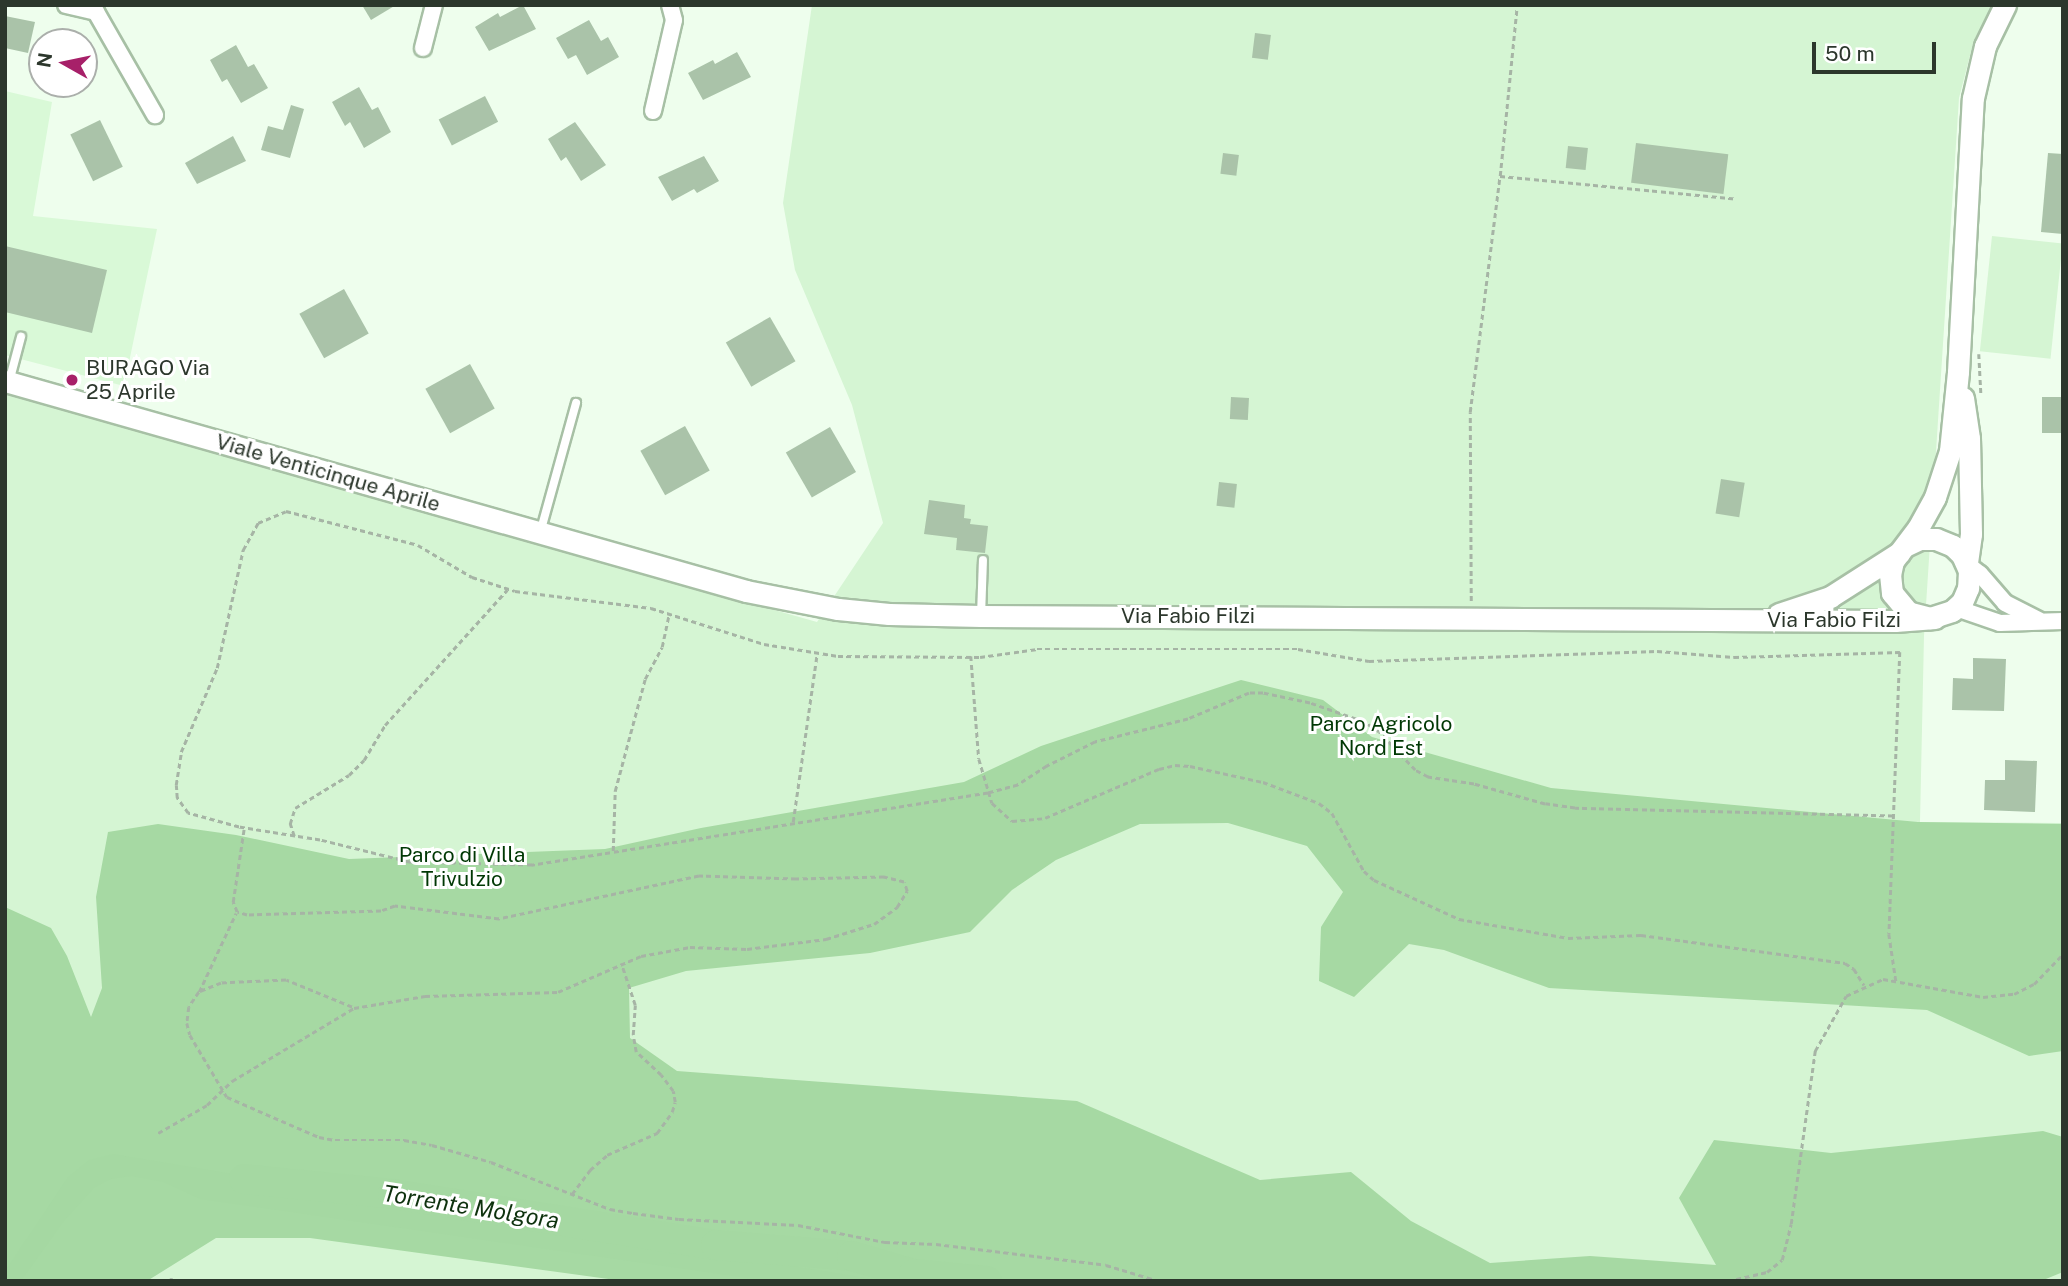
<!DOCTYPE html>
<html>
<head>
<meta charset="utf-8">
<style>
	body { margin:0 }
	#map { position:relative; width:2068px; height:1286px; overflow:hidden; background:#eefeed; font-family:"Public Sans",sans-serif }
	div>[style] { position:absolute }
	.built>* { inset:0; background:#d9f9d7 }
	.green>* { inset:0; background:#d5f5d3; transform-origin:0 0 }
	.forest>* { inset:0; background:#a6d9a3 }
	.water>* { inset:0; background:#a5d8a2 }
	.river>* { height:30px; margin:-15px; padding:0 15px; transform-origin:15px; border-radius:15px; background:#a5d8a2 }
	.building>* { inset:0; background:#aac3a9; transform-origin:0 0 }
	.path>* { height:2.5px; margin-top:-1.25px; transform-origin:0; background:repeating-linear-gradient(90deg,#a6b4a5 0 5px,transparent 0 8.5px) }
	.roads { filter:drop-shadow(2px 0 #a7c0a5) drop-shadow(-2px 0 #a7c0a5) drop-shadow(0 2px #a7c0a5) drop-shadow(0 -2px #a7c0a5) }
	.lane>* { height:8px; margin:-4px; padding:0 4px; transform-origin:4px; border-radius:4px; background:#fff }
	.street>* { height:16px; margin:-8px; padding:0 8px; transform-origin:8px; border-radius:8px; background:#fff }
	.secondary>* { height:21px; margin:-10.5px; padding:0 10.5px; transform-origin:10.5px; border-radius:10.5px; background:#fff }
	.dots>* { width:19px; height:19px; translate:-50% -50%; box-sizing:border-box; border:4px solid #fff; border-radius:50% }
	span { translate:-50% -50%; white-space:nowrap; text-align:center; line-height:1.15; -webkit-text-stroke:6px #fff; paint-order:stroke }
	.poi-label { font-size:21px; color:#2c372c }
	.left { translate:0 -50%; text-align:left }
	.street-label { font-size:21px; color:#2c372c }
	.park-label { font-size:21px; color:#003804 }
	.water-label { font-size:23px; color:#0e320e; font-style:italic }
	.frame { position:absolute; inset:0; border:7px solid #2c372c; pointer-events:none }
	.north { position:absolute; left:28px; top:28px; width:70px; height:70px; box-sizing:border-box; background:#fff; border:2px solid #abafab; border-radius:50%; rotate:279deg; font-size:19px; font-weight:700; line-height:28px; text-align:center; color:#2c372c }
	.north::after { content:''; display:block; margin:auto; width:24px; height:32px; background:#a72069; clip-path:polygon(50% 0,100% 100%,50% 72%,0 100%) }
	.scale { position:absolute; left:1812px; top:42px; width:124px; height:32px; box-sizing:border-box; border:4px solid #2c372c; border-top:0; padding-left:9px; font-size:21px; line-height:24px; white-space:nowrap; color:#2c372c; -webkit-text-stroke:5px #fff; paint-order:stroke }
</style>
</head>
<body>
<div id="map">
	<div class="built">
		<i style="clip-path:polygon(5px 91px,52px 102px,33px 216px,157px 229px,124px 386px,5px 355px)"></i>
	</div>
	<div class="green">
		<i style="clip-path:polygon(812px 5px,1993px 5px,1973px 44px,1959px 98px,1924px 636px,1920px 822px,2063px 823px,2063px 1281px,5px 1281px,5px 392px,817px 622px,883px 523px,852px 405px,795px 270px,783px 203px)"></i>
		<i style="left:1992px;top:236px;width:71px;height:116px;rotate:6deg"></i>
	</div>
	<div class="forest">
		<i style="clip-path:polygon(1241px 680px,1323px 700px,1372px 737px,1551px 788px,1918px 822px,2063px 824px,2063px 1051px,2029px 1056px,1927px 1010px,1549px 988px,1444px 950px,1409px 944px,1354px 997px,1319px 981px,1321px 927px,1343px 892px,1307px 846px,1228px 823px,1140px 824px,1056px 860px,1012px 890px,970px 932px,870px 953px,686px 971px,629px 988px,630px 1038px,677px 1071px,1077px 1101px,1260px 1180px,1351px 1172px,1411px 1221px,1490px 1263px,1590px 1256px,1716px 1265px,1679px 1198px,1714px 1140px,1831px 1153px,2043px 1131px,2063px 1137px,2063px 1272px,2041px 1281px,623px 1281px,310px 1238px,216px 1238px,147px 1281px,5px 1281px,5px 907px,51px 928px,67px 956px,91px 1017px,102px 988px,96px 897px,108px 832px,158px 824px,236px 835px,349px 859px,605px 849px,701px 828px,964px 782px,1041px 746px)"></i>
	</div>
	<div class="water">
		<i style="clip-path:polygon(113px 1154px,401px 1202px,885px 1281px,768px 1281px,200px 1199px,163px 1182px,131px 1176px,111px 1179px,94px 1188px,64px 1221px,21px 1281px,5px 1281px,5px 1271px,68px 1177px,89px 1160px)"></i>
	</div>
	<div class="river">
		<i style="left:244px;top:1179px;width:150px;rotate:5.7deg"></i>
		<i style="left:393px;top:1194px;width:327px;rotate:9deg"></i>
		<i style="left:716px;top:1245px;width:136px;rotate:4.6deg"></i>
		<i style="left:852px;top:1256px;width:65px;rotate:16.2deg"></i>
		<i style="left:914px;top:1274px;width:73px;rotate:5.5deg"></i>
	</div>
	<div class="building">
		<i style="clip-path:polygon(362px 5px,396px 5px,371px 20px)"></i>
		<i style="clip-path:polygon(523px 5px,536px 29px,489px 51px,475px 27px,498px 13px,500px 17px)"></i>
		<i style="clip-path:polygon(5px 16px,35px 22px,28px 53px,5px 48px)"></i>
		<i style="clip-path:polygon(589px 20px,601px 41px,608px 37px,619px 57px,587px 75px,576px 55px,568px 59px,556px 38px)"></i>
		<i style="left:1255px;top:33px;width:16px;height:25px;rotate:7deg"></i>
		<i style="clip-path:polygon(236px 45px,248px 67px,254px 64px,268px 88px,241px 103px,227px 79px,222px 82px,210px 60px)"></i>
		<i style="clip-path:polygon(737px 52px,751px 77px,703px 100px,688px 73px,713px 60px,715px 64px)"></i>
		<i style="clip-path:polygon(359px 87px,372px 110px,378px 107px,391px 132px,364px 148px,350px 122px,345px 126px,332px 102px)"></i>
		<i style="left:485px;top:96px;width:29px;height:52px;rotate:63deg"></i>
		<i style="clip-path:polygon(291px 105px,304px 109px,290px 158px,261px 150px,268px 126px,283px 130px)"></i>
		<i style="left:100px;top:120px;width:52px;height:33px;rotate:64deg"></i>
		<i style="clip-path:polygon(575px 122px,606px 165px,581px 181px,566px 157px,561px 161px,548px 139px)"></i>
		<i style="clip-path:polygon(233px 136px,246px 161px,197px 184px,185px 163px)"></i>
		<i style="left:1636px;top:143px;width:93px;height:40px;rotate:7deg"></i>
		<i style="left:1568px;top:146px;width:20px;height:22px;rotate:6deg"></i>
		<i style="left:1223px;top:153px;width:16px;height:21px;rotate:7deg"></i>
		<i style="clip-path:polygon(2048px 153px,2063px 154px,2063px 234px,2041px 232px)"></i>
		<i style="clip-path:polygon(704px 156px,719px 181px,697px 193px,694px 189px,672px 201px,658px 177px)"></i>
		<i style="clip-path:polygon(5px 246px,107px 270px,92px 333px,5px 312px)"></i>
		<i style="left:344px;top:289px;width:51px;height:51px;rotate:61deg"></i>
		<i style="left:770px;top:317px;width:51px;height:51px;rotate:60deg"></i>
		<i style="left:470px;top:364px;width:51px;height:51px;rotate:61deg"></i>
		<i style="left:1231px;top:397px;width:18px;height:22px;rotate:3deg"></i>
		<i style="left:2042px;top:397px;width:21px;height:36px"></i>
		<i style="left:685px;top:426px;width:51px;height:51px;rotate:61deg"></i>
		<i style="left:830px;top:427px;width:52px;height:51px;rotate:60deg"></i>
		<i style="left:1721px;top:479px;width:24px;height:35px;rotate:9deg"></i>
		<i style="left:1219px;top:482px;width:18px;height:24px;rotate:6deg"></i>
		<i style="clip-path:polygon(929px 500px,965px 505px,964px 518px,971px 519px,970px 524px,988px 526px,985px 553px,956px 550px,957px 538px,924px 534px)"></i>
		<i style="clip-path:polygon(1973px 658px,2006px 659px,2004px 711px,1952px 710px,1953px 678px,1973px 679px)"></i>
		<i style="clip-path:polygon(2005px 760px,2037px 761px,2035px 812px,1984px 810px,1985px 780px,2005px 780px)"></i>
	</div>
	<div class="path">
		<i style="left:1500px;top:176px;width:238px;rotate:5.5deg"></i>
		<i style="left:1979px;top:354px;width:39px;rotate:87deg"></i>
		<i style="left:1471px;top:601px;width:189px;rotate:-90.3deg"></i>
		<i style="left:1470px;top:412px;width:238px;rotate:-82.8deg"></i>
		<i style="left:1500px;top:176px;width:172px;rotate:-84.3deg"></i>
		<i style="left:971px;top:656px;width:103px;rotate:85.6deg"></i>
		<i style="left:979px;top:759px;width:46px;rotate:73.5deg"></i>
		<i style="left:992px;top:803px;width:27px;rotate:42deg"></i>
		<i style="left:1012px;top:821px;width:33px;rotate:-5deg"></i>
		<i style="left:1045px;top:818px;width:124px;rotate:-23.3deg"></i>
		<i style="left:1159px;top:769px;width:16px;rotate:-14deg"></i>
		<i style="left:1175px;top:765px;width:15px;rotate:4deg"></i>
		<i style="left:1190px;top:766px;width:75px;rotate:12.4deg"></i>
		<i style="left:1263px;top:782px;width:60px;rotate:20.6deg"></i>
		<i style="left:1319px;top:803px;width:16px;rotate:38deg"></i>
		<i style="left:1332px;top:813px;width:66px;rotate:61.1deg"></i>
		<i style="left:1364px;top:871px;width:13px;rotate:42deg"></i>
		<i style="left:1374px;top:880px;width:94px;rotate:24.6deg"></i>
		<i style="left:1459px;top:919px;width:111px;rotate:9.9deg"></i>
		<i style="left:1568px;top:938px;width:73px;rotate:-2.4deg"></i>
		<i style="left:1641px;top:935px;width:206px;rotate:7.8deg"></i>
		<i style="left:1845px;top:963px;width:11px;rotate:34deg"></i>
		<i style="left:1854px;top:969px;width:19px;rotate:58deg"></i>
		<i style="left:1893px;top:816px;width:318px;rotate:-178.6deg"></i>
		<i style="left:1575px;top:808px;width:30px;rotate:-172deg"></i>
		<i style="left:1545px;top:804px;width:74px;rotate:-164.3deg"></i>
		<i style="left:1474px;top:784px;width:47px;rotate:-171.3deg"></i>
		<i style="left:1428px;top:777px;width:15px;rotate:-152deg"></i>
		<i style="left:1415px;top:770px;width:52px;rotate:-133.5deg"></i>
		<i style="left:1379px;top:732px;width:18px;rotate:-146deg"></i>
		<i style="left:1364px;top:722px;width:57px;rotate:-160.6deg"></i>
		<i style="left:1310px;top:703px;width:48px;rotate:-168deg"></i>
		<i style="left:1263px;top:693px;width:14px;rotate:180deg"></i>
		<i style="left:1249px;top:693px;width:66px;rotate:156.9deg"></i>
		<i style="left:1188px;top:719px;width:96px;rotate:166.1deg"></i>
		<i style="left:1095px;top:742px;width:54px;rotate:153.4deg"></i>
		<i style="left:1047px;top:766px;width:35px;rotate:147deg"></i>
		<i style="left:1018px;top:785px;width:31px;rotate:165deg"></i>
		<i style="left:988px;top:793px;width:462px;rotate:171deg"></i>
		<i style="left:532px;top:865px;width:123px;rotate:-178.6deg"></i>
		<i style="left:409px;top:862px;width:92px;rotate:-166.1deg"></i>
		<i style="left:320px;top:840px;width:82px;rotate:-170.9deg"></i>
		<i style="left:239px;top:827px;width:53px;rotate:-164.6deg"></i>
		<i style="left:188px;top:813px;width:19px;rotate:-126deg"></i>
		<i style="left:177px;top:798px;width:13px;rotate:-94deg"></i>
		<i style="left:176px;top:785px;width:33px;rotate:-81deg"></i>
		<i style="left:181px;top:752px;width:91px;rotate:-66.8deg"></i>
		<i style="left:217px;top:668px;width:121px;rotate:-77.6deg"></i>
		<i style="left:243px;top:550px;width:31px;rotate:-61deg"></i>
		<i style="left:258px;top:523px;width:30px;rotate:-23deg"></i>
		<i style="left:286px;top:511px;width:136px;rotate:14.4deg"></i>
		<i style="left:418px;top:545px;width:63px;rotate:30.7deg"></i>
		<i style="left:472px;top:577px;width:45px;rotate:18deg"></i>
		<i style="left:515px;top:591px;width:137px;rotate:7.1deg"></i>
		<i style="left:651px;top:608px;width:119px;rotate:17.7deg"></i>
		<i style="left:764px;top:644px;width:75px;rotate:9.2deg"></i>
		<i style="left:838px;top:656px;width:142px;rotate:0.4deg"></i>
		<i style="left:980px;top:657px;width:58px;rotate:-8deg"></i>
		<i style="left:1037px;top:649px;width:261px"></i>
		<i style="left:1298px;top:649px;width:72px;rotate:9.6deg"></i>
		<i style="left:1369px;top:661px;width:288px;rotate:-2deg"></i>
		<i style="left:1657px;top:651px;width:77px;rotate:4.5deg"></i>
		<i style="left:1734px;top:657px;width:166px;rotate:-1.7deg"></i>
		<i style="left:1900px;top:652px;width:282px;rotate:92.2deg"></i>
		<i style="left:1889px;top:934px;width:48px;rotate:81.5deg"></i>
		<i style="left:793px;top:822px;width:171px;rotate:-81.9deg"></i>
		<i style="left:294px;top:836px;width:13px;rotate:-108deg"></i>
		<i style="left:290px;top:824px;width:17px;rotate:-73deg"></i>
		<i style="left:295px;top:808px;width:63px;rotate:-31.4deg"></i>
		<i style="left:349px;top:775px;width:21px;rotate:-45deg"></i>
		<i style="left:364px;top:760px;width:41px;rotate:-59deg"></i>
		<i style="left:385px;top:725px;width:182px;rotate:-47.9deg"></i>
		<i style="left:613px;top:851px;width:60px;rotate:-88.1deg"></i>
		<i style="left:615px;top:791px;width:116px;rotate:-75deg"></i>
		<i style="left:645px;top:679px;width:36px;rotate:-62deg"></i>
		<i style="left:662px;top:647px;width:33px;rotate:-78deg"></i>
		<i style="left:199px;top:992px;width:87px;rotate:-64.9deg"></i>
		<i style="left:352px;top:1007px;width:71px;rotate:-157.8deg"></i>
		<i style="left:286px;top:980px;width:65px;rotate:177.4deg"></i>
		<i style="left:221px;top:983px;width:24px;rotate:158deg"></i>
		<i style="left:199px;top:992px;width:18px;rotate:124deg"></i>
		<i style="left:189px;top:1007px;width:16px;rotate:97deg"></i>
		<i style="left:187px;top:1023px;width:12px;rotate:76deg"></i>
		<i style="left:190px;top:1035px;width:72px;rotate:59.2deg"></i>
		<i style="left:227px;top:1097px;width:100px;rotate:23.5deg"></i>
		<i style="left:319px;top:1137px;width:16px;rotate:11deg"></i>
		<i style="left:335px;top:1140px;width:69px"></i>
		<i style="left:404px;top:1140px;width:28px;rotate:10deg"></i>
		<i style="left:432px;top:1145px;width:61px;rotate:16.1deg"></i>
		<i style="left:491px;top:1162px;width:128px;rotate:21.6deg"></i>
		<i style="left:610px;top:1209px;width:23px;rotate:10deg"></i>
		<i style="left:633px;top:1213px;width:46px;rotate:7.4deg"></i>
		<i style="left:679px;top:1219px;width:119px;rotate:2.9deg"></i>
		<i style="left:798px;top:1225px;width:89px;rotate:11.1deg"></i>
		<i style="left:885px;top:1242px;width:51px;rotate:2.2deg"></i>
		<i style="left:936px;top:1244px;width:171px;rotate:7deg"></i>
		<i style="left:1106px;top:1265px;width:55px;rotate:16.8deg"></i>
		<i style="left:158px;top:1133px;width:56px;rotate:-29.7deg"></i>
		<i style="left:207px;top:1105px;width:35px;rotate:-44deg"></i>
		<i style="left:232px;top:1081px;width:142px;rotate:-30.9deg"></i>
		<i style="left:354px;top:1008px;width:72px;rotate:-9.6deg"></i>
		<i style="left:425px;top:996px;width:133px;rotate:-1.7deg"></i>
		<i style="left:558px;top:992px;width:90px;rotate:-23.4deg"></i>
		<i style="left:641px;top:956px;width:50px;rotate:-10.4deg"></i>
		<i style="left:690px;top:947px;width:57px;rotate:2deg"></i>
		<i style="left:747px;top:949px;width:80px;rotate:-7.2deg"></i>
		<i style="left:826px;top:939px;width:50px;rotate:-17.4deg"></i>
		<i style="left:874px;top:924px;width:29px;rotate:-36deg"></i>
		<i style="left:897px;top:907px;width:19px;rotate:-58deg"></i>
		<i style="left:907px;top:891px;width:9px;rotate:-108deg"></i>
		<i style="left:904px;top:882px;width:21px;rotate:-166deg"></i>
		<i style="left:884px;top:877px;width:88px;rotate:178.7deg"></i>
		<i style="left:796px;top:879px;width:97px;rotate:-178.2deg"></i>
		<i style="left:699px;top:876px;width:205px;rotate:167.9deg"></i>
		<i style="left:499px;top:919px;width:105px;rotate:-172.9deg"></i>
		<i style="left:395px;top:906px;width:15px;rotate:160deg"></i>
		<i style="left:381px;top:911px;width:134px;rotate:178.3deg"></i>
		<i style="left:247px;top:915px;width:10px;rotate:-163deg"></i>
		<i style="left:237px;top:912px;width:11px;rotate:-112deg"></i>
		<i style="left:233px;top:902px;width:75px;rotate:-81.5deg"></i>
		<i style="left:572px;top:1194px;width:30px;rotate:-53deg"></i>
		<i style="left:590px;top:1170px;width:23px;rotate:-41deg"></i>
		<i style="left:607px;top:1155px;width:55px;rotate:-23.7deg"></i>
		<i style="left:657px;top:1133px;width:26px;rotate:-54deg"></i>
		<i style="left:672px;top:1112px;width:10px;rotate:-73deg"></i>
		<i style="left:675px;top:1102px;width:11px;rotate:-100deg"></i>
		<i style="left:673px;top:1091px;width:20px;rotate:-127deg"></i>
		<i style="left:661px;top:1075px;width:34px;rotate:-137deg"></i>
		<i style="left:636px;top:1052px;width:17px;rotate:-100deg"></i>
		<i style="left:633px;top:1035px;width:30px;rotate:-86deg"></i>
		<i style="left:635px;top:1005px;width:44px;rotate:-108.4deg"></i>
		<i style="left:171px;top:1281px;width:3px;rotate:-90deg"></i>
		<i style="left:1728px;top:1281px;width:40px;rotate:-13deg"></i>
		<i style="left:1767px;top:1272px;width:19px;rotate:-39deg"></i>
		<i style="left:1782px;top:1260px;width:37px;rotate:-76deg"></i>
		<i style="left:1791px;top:1224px;width:175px;rotate:-82.1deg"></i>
		<i style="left:1815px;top:1051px;width:63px;rotate:-60.6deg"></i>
		<i style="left:1846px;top:996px;width:41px;rotate:-24.7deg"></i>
		<i style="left:1883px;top:979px;width:102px;rotate:10.2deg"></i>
		<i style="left:1983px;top:997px;width:31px;rotate:-6deg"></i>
		<i style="left:2014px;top:994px;width:22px;rotate:-27deg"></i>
		<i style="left:2034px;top:984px;width:42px;rotate:-46deg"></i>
	</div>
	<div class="roads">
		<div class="lane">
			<i style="left:9px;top:382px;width:47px;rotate:-75.1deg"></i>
			<i style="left:540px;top:533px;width:135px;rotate:-74.5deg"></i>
			<i style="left:981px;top:616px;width:56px;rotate:-88deg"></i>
		</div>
		<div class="street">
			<i style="left:66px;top:5px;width:31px;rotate:13deg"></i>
			<i style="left:96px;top:12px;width:119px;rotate:60.2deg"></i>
			<i style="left:423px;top:48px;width:44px;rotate:-75.7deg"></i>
			<i style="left:653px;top:111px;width:93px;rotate:-77deg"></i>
			<i style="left:674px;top:20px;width:16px;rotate:-105deg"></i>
			<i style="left:1967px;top:564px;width:16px;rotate:38deg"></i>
			<i style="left:1980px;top:574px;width:38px;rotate:49deg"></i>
			<i style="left:2005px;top:603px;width:38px;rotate:27deg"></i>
			<i style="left:1956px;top:608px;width:46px;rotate:18.8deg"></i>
			<i style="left:2000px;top:623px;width:63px;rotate:-1.8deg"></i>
		</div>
		<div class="secondary">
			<i style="left:5px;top:381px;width:770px;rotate:15.82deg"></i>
			<i style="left:746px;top:591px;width:94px;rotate:11.1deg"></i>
			<i style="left:838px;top:609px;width:51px;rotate:5.6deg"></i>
			<i style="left:889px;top:614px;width:92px;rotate:1.2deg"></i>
			<i style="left:981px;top:616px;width:914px;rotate:0.31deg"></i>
			<i style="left:1895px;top:621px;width:40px;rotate:-4.3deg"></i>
			<i style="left:1963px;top:398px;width:40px;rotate:81.5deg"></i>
			<i style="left:1969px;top:438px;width:96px;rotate:88.8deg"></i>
			<i style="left:1971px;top:534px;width:30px;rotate:98deg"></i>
			<i style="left:1907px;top:545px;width:14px;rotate:-25deg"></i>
			<i style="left:1920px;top:539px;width:16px"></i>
			<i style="left:1936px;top:539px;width:18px;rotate:22deg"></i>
			<i style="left:1953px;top:546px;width:13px;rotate:45deg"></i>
			<i style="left:1962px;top:555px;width:17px;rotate:66deg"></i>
			<i style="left:1969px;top:571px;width:17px;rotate:93deg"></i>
			<i style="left:1968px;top:588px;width:15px;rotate:113deg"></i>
			<i style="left:1962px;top:602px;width:13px;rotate:138deg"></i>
			<i style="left:1952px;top:611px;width:23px;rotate:162deg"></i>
			<i style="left:1930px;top:618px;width:23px;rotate:-165deg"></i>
			<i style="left:1908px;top:612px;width:25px;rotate:-130deg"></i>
			<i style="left:1892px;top:593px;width:18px;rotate:-96deg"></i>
			<i style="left:1890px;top:575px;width:14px;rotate:-78deg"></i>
			<i style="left:1893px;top:561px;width:41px;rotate:-52.9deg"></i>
			<i style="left:1918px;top:528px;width:35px;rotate:-61deg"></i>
			<i style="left:1935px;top:497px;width:48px;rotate:-71.9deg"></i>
			<i style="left:1950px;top:451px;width:79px;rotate:-84.2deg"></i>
			<i style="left:1958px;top:372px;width:274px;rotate:-86.9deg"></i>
			<i style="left:1973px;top:98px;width:53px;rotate:-77deg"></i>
			<i style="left:1985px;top:46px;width:46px;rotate:-64deg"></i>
			<i style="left:1779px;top:614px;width:54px;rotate:-18.4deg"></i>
			<i style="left:1830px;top:597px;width:82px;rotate:-32.5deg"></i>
		</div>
	</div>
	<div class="dots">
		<i style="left:72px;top:380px;background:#a72069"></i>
	</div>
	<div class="poi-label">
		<span class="left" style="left:86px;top:380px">BURAGO Via<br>25 Aprile</span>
	</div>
	<div class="street-label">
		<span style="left:328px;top:473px;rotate:16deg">Viale Venticinque Aprile</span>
		<span style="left:1188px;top:616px">Via Fabio Filzi</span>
		<span style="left:1834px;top:620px">Via Fabio Filzi</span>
	</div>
	<div class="park-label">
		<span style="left:1381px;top:736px">Parco Agricolo<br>Nord Est</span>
		<span style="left:462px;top:867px">Parco di Villa<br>Trivulzio</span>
	</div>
	<div class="water-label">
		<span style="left:471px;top:1207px;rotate:9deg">Torrente Molgora</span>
	</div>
	<div class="frame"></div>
	<div class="north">N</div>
	<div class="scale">50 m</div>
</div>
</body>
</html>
